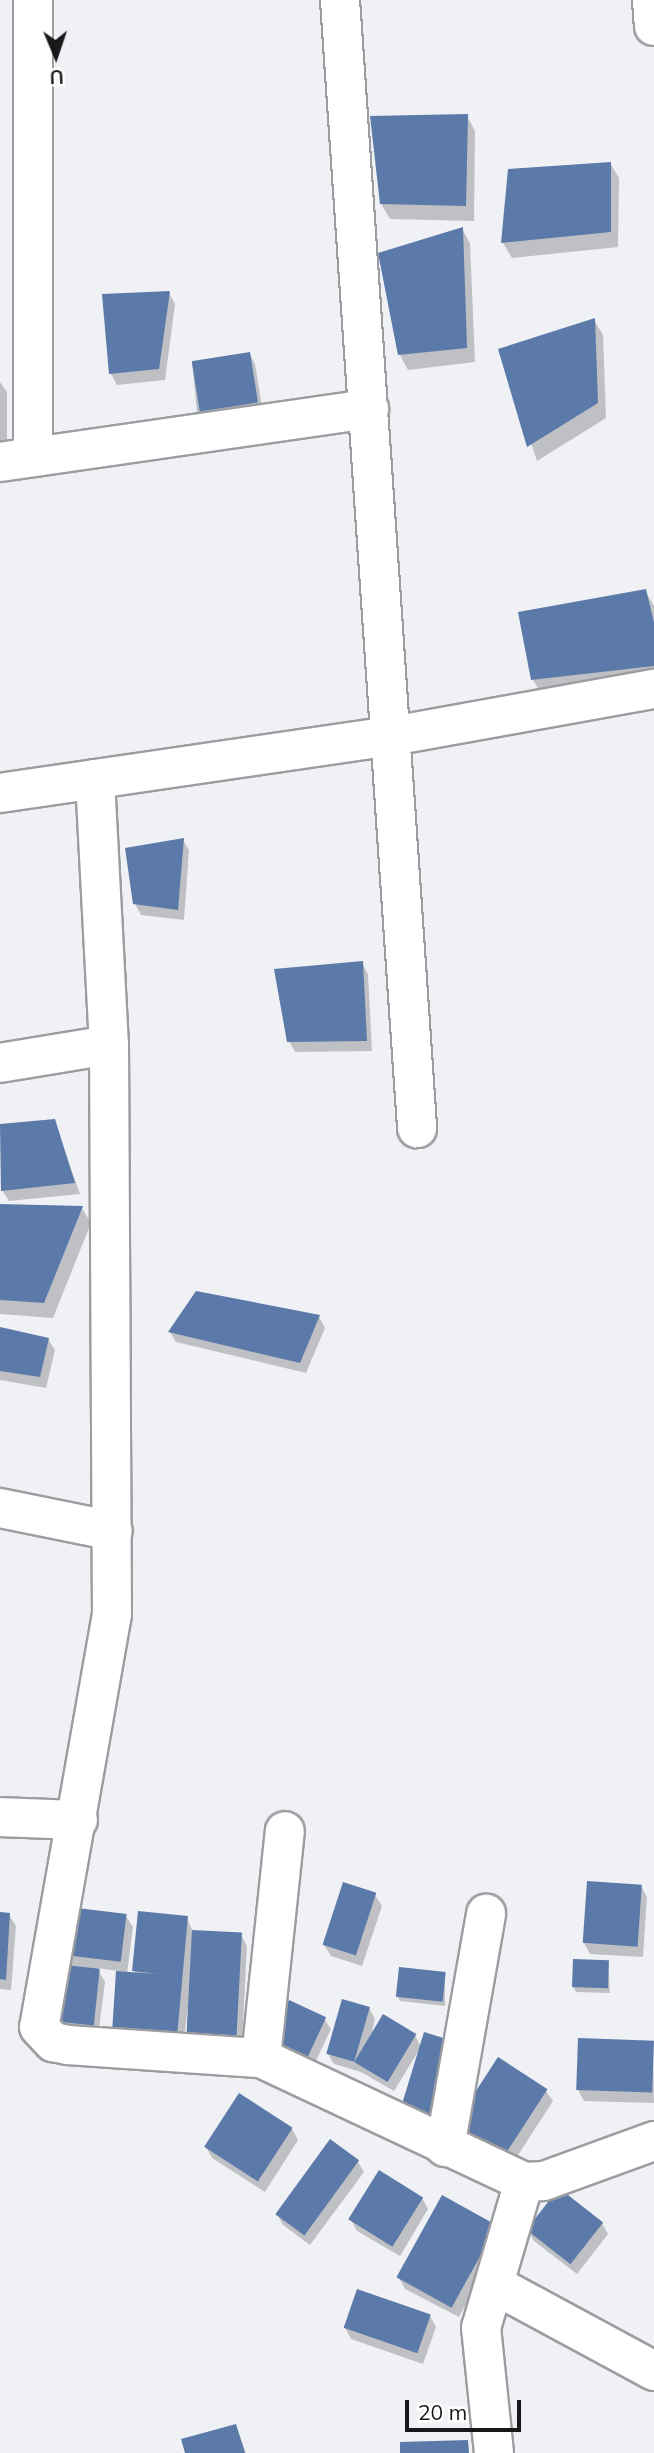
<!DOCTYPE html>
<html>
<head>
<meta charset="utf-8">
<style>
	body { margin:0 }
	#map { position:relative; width:654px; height:2453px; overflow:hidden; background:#eff1f5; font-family:Mulish,sans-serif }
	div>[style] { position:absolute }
	.shadow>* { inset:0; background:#0003 }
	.building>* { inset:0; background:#5b79a9; transform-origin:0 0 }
	.roads { filter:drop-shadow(2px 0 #9b9da0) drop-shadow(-2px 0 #9b9da0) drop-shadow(0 2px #9b9da0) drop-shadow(0 -2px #9b9da0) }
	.street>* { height:38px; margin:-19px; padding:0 19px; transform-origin:19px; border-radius:19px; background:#fff }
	span { translate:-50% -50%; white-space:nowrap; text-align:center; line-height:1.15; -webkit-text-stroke:7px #fff; paint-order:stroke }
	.north { position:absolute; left:21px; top:21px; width:70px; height:70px; -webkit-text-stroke:5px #fff; paint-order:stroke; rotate:178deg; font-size:19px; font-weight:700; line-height:28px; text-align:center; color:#171819 }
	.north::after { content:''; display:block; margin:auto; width:24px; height:32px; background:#171819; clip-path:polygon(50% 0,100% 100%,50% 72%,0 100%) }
	.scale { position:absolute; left:405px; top:2400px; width:116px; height:32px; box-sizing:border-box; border:4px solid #171819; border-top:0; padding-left:9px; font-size:21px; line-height:24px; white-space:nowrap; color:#171819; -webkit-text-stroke:5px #fff; paint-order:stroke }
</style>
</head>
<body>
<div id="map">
	<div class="shadow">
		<i style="clip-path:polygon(467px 116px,475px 131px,474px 221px,390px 219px,381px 204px)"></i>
		<i style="clip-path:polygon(610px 163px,619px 178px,618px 247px,512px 258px,503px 243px,510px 171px)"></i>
		<i style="clip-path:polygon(462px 229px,470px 243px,475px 362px,408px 370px,400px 355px)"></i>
		<i style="clip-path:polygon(169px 293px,175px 304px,165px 380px,117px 385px,111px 374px)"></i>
		<i style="clip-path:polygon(594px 320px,603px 335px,606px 418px,537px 461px,500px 350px)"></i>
		<i style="clip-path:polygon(249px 353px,255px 364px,263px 413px,204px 424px,197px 413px,192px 361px)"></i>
		<i style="clip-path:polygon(0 382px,7px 392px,7px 445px,0 446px)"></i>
		<i style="clip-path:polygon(645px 591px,654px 606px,654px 682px,542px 695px,533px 680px)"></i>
		<i style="clip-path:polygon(183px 840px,189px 850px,184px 920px,141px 915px,135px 904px)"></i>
		<i style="clip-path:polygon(362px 963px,368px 974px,372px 1051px,295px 1052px,289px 1041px)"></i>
		<i style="clip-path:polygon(54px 1120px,80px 1194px,9px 1201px,2px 1190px)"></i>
		<i style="clip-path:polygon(0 1206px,82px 1208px,91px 1223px,53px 1318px,0 1314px)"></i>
		<i style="clip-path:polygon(319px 1317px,325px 1328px,306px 1373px,176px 1342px,170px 1332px)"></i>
		<i style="clip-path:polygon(0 1329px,48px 1339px,55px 1350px,46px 1388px,0 1380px)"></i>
		<i style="clip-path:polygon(641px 1886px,647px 1897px,643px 1957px,590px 1954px,584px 1943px)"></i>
		<i style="clip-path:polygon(375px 1895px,382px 1906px,362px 1966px,331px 1956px,324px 1945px)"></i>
		<i style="clip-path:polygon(0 1914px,9px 1915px,16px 1926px,11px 1990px,0 1989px)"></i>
		<i style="clip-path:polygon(126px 1916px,133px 1927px,127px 1974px,136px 1974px,134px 1970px,187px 1918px,193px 1932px,241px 1935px,247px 1946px,242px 2045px,195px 2043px,189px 2032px,191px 1982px,183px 2047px,113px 2032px,118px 1971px,97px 1968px,105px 1982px,98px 2037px,56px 2032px,72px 1968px,64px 1954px)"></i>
		<i style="clip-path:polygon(608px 1962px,610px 1993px,576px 1992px,573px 1987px)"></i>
		<i style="clip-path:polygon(445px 1974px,445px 2006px,400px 2001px,397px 1996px)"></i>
		<i style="clip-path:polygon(369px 2008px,375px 2019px,371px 2035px,415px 2035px,421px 2047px,394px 2091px,361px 2072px,334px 2064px,328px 2054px)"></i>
		<i style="clip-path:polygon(324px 2018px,331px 2029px,308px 2078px,273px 2062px)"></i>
		<i style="clip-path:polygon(653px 2042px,654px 2103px,584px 2101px,578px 2090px)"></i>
		<i style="clip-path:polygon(546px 2091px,553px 2101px,511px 2166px,463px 2136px,457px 2125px)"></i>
		<i style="clip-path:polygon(292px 2129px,298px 2140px,265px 2192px,212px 2158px,206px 2147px)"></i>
		<i style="clip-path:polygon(331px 2142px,358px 2162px,364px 2172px,310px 2245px,283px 2225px,277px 2214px)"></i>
		<i style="clip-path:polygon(422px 2198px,428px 2209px,400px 2256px,357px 2231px,351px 2220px)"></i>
		<i style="clip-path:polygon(602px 2223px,608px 2234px,577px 2274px,534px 2241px,528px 2230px)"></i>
		<i style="clip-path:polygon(502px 2237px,459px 2317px,405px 2289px,399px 2278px)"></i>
		<i style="clip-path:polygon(430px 2316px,436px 2327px,423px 2364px,351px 2339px,345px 2328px)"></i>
		<i style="clip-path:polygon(236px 2426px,246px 2453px,187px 2453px)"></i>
	</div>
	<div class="building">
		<i style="clip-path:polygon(468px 114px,466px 206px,380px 204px,370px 116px)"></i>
		<i style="clip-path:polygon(611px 162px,611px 232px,501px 243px,508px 169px)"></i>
		<i style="clip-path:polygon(463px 227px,467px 348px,398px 355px,378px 253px)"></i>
		<i style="clip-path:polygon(170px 291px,159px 369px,109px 374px,102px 294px)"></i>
		<i style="clip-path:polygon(595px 318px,598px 403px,527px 447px,498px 349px)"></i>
		<i style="left:250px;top:352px;width:51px;height:59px;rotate:81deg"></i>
		<i style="clip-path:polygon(646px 589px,654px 623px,654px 666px,531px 680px,518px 612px)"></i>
		<i style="clip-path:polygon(184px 838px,178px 910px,133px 904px,125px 848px)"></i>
		<i style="clip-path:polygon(363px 961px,367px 1041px,287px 1042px,274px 969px)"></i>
		<i style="clip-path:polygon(55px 1119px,75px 1183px,1px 1191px,0 1124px)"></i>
		<i style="clip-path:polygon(0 1204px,83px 1206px,44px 1303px,0 1300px)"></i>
		<i style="clip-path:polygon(196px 1291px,320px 1315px,300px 1363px,168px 1332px)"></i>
		<i style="clip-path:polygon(0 1327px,49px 1338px,40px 1377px,0 1371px)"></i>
		<i style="left:587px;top:1881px;width:55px;height:62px;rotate:4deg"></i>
		<i style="left:343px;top:1882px;width:35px;height:66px;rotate:18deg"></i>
		<i style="left:69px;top:1907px;width:58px;height:48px;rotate:7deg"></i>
		<i style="clip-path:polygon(138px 1911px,188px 1916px,177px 2037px,112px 2033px,116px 1971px,158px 1974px,132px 1971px)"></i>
		<i style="clip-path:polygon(0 1912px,10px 1913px,6px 1980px,0 1979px)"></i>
		<i style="left:192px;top:1930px;width:50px;height:103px;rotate:3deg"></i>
		<i style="left:573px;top:1959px;width:36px;height:28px;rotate:2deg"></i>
		<i style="left:55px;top:1964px;width:45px;height:57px;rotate:6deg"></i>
		<i style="left:399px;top:1967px;width:47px;height:30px;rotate:6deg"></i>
		<i style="left:342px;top:1999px;width:29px;height:57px;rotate:16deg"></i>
		<i style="left:289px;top:2000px;width:41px;height:56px;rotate:25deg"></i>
		<i style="left:383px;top:2014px;width:39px;height:56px;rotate:31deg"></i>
		<i style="left:424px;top:2032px;width:34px;height:94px;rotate:17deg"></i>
		<i style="left:578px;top:2038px;width:76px;height:52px;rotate:2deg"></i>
		<i style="left:498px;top:2057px;width:59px;height:80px;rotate:33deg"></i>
		<i style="left:239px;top:2093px;width:64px;height:64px;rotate:33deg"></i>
		<i style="left:330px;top:2139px;width:36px;height:93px;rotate:36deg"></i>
		<i style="left:379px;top:2170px;width:52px;height:58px;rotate:32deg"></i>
		<i style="left:559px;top:2188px;width:56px;height:53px;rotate:38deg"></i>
		<i style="left:442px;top:2195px;width:63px;height:94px;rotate:29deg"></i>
		<i style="left:357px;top:2289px;width:78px;height:41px;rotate:19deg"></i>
		<i style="clip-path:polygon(236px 2424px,245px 2453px,185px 2453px,181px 2439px)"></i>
		<i style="clip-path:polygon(468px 2440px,469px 2453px,400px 2453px,400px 2442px)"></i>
	</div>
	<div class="roads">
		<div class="street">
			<i style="left:33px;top:0;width:456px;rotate:90deg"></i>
			<i style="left:340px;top:0;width:1131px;rotate:86.09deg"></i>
			<i style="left:652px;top:0;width:26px;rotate:86deg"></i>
			<i style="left:0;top:462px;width:373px;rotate:-8.2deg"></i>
			<i style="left:95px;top:779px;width:266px;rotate:87deg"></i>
			<i style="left:109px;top:1045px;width:569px;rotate:89.7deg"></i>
			<i style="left:112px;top:1614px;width:419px;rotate:100deg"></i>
			<i style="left:39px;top:2027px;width:21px;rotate:47deg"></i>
			<i style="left:53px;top:2042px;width:15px;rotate:11deg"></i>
			<i style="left:68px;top:2045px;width:193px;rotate:3.9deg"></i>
			<i style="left:261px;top:2058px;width:291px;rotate:25.2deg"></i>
			<i style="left:524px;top:2182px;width:20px;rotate:-3deg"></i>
			<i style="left:544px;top:2181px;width:117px;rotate:-20deg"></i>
			<i style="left:0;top:793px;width:396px;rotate:-8.3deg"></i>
			<i style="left:392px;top:736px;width:266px;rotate:-10.2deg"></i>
			<i style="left:0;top:1063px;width:110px;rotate:-9.4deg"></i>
			<i style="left:0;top:1508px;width:115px;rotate:11.5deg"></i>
			<i style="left:0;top:1817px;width:78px;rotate:2.2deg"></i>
			<i style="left:261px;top:2058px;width:228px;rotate:-84deg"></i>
			<i style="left:445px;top:2147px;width:237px;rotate:-80deg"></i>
			<i style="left:495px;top:2285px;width:181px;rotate:28.4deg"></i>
			<i style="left:494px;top:2453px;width:126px;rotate:-95.9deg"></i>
			<i style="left:481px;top:2328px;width:152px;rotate:-73.6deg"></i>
		</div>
	</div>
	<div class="north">U</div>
	<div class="scale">20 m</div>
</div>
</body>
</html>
